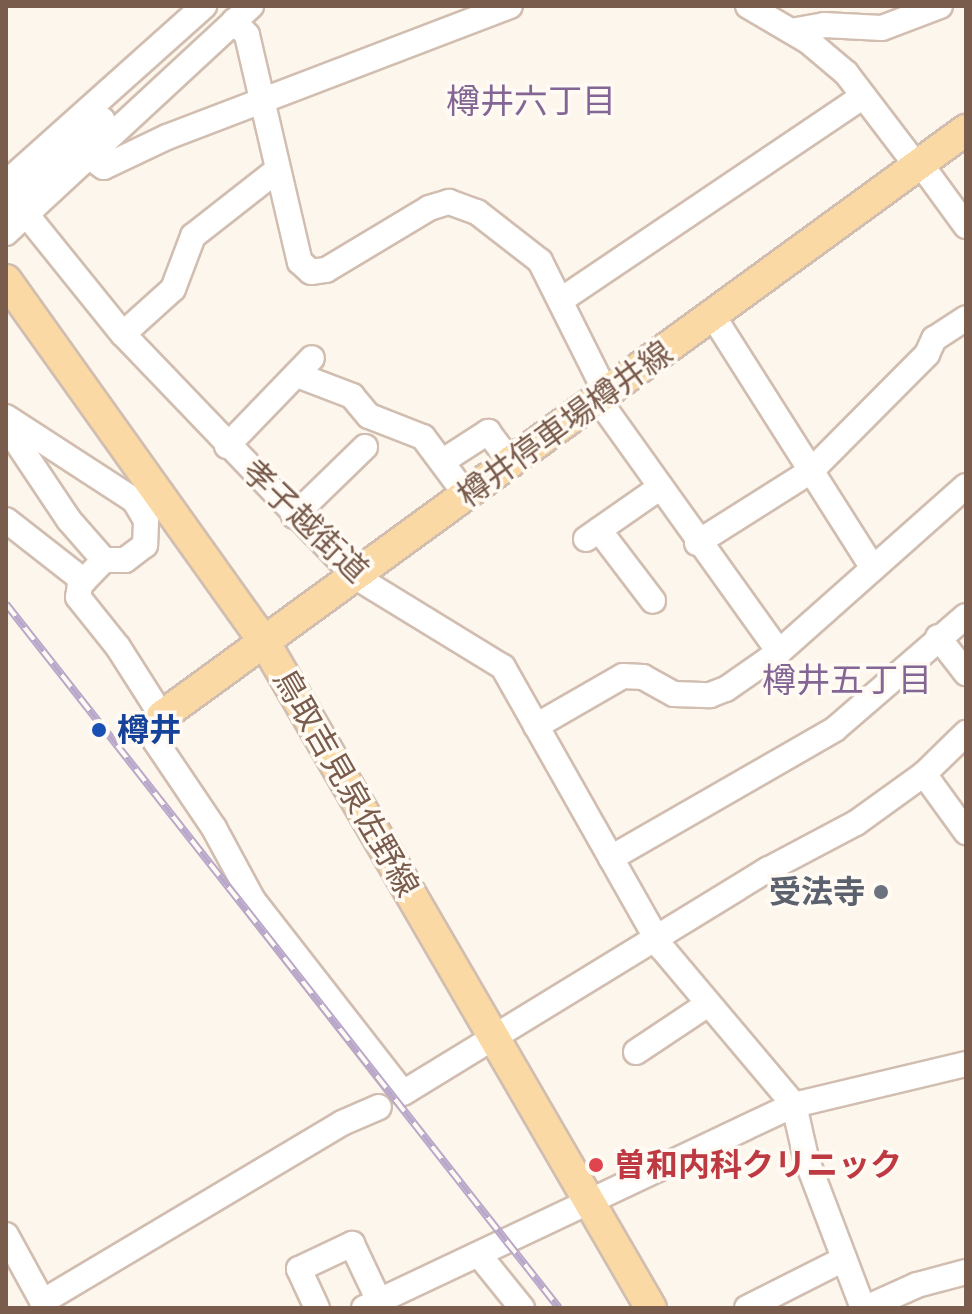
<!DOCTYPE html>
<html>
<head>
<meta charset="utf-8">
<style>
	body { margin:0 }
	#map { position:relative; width:972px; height:1314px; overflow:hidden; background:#fdf6ec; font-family:Jost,"Noto Sans JP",sans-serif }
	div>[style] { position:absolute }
	.roads { filter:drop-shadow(2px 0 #d1beb0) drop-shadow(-2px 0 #d1beb0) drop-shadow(0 2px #d1beb0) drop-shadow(0 -2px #d1beb0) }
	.minor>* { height:24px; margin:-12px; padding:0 12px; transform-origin:12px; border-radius:12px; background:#fff }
	.major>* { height:30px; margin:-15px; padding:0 15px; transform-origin:15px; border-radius:15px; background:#fbd9a5 }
	.rail>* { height:8px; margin-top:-4px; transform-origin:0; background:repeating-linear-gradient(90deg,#fffaf3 0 15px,#b9a8c9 0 30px); box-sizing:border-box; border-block:2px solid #b9a8c9 }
	.dots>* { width:22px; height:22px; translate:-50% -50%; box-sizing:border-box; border:4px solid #fffaf3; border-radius:50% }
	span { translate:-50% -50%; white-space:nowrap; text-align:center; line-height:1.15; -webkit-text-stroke:7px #fffaf3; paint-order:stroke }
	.street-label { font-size:32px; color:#7a5c4d }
	.transit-label { font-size:32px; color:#164399; font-weight:700 }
	.left { translate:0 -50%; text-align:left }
	.worship-label { font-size:32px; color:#5b616d; font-weight:700 }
	.right { translate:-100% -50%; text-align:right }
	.health-label { font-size:32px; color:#be3a42; font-weight:700 }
	.neighbourhood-label { font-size:34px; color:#846695 }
	.frame { position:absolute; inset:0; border:8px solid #7a5c4d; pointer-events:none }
</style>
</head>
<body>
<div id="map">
	<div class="roads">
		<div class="minor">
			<i style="left:748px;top:6px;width:69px;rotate:30.3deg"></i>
			<i style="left:808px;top:41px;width:50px;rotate:40.1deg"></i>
			<i style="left:846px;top:73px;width:116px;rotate:52.7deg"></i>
			<i style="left:234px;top:21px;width:19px;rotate:47deg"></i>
			<i style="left:247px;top:35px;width:233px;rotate:76.9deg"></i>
			<i style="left:300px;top:262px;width:15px;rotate:42deg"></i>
			<i style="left:311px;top:272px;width:15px;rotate:-8deg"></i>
			<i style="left:326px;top:270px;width:120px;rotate:-31deg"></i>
			<i style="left:429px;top:208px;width:21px;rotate:-17deg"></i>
			<i style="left:449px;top:202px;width:30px;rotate:20deg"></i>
			<i style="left:477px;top:212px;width:80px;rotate:37.9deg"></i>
			<i style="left:540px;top:261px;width:148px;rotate:63.4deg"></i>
			<i style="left:791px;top:31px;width:34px;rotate:-10deg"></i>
			<i style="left:824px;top:25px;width:58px;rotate:3deg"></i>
			<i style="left:882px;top:28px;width:62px;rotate:-20.8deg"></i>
			<i style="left:88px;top:156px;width:19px;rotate:35deg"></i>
			<i style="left:104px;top:167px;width:70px;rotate:-25.5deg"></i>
			<i style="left:167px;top:137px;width:367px;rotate:-20.9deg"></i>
			<i style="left:920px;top:163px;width:78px;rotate:53.9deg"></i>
			<i style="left:6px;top:183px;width:266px;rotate:-41.8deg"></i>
			<i style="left:6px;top:207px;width:130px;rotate:-42.2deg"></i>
			<i style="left:26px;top:214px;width:154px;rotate:51.1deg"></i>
			<i style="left:123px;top:334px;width:337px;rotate:46.2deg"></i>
			<i style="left:356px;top:577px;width:172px;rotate:31.5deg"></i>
			<i style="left:503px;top:667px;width:323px;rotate:60.5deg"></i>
			<i style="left:662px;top:948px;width:205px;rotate:49.9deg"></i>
			<i style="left:794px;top:1105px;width:54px;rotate:77.2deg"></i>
			<i style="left:806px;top:1158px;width:160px;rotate:69.2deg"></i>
			<i style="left:6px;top:233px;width:334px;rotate:-42.8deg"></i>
			<i style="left:561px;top:300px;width:364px;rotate:-34deg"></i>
			<i style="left:713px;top:316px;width:299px;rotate:57.6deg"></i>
			<i style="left:123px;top:334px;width:67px;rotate:-42deg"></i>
			<i style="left:173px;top:289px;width:57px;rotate:-69.3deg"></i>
			<i style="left:193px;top:236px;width:105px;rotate:-38.1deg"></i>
			<i style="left:300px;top:376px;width:56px;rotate:21deg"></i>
			<i style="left:352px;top:396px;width:26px;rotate:50deg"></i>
			<i style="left:369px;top:416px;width:58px;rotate:21.3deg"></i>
			<i style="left:423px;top:437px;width:74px;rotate:53.3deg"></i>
			<i style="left:598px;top:399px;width:311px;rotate:54.4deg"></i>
			<i style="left:6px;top:417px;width:153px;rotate:33deg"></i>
			<i style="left:134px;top:500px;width:23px;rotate:59deg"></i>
			<i style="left:146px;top:520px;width:25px;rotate:92deg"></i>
			<i style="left:145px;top:545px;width:25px;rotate:143deg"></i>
			<i style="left:125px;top:560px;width:21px;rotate:180deg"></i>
			<i style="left:104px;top:560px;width:53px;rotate:-131.2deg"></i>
			<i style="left:69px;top:520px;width:113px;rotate:-123.8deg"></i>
			<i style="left:227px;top:446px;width:122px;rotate:-46deg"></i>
			<i style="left:443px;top:461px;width:54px;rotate:-32.8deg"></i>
			<i style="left:488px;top:432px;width:40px;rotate:53deg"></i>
			<i style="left:294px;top:516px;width:99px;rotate:-44.2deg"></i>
			<i style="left:6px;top:520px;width:99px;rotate:38deg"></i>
			<i style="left:599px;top:530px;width:89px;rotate:52.7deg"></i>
			<i style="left:586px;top:539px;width:89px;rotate:-34.9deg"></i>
			<i style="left:697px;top:543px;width:135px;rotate:-32.3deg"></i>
			<i style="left:811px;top:471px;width:165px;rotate:-45.2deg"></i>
			<i style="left:927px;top:354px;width:17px;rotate:-65deg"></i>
			<i style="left:934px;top:339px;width:38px;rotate:-33deg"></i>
			<i style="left:104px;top:560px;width:35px;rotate:134deg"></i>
			<i style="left:80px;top:585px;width:12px;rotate:99deg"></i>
			<i style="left:78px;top:597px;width:64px;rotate:51.3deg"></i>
			<i style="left:118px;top:647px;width:82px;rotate:57.5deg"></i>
			<i style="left:162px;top:716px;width:17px;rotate:130deg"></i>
			<i style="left:151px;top:729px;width:14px;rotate:69deg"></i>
			<i style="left:156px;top:742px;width:104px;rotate:56deg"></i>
			<i style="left:214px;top:828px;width:82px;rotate:61.6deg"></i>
			<i style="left:253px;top:900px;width:244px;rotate:52.1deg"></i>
			<i style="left:403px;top:1093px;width:429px;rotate:-31.5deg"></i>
			<i style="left:769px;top:869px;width:98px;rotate:-27.9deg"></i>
			<i style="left:856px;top:823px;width:84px;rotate:-35.8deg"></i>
			<i style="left:924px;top:774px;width:59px;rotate:-44.3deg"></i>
			<i style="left:938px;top:637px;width:46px;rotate:52.1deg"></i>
			<i style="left:536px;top:726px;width:100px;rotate:-29.9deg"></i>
			<i style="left:623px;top:676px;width:20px;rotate:3deg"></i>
			<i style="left:643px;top:677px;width:35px;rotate:29deg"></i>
			<i style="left:674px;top:694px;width:36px;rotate:2deg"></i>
			<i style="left:710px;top:695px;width:17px;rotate:-21deg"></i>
			<i style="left:726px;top:689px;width:65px;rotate:-34.9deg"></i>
			<i style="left:779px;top:652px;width:250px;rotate:-41.6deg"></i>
			<i style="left:924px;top:774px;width:72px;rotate:54.1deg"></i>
			<i style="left:611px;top:858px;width:258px;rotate:-29.9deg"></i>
			<i style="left:835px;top:729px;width:173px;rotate:-40.8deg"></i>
			<i style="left:636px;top:1052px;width:87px;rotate:-33.7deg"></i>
			<i style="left:6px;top:1235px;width:83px;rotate:61.3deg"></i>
			<i style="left:480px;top:1256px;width:67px;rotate:51.1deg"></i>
			<i style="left:42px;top:1302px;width:349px;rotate:-30.8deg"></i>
			<i style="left:342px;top:1123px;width:40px;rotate:-23.4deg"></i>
			<i style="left:317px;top:1308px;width:43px;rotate:-114.8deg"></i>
			<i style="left:299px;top:1269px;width:59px;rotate:-25.3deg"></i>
			<i style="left:352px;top:1244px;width:63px;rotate:64.7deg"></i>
			<i style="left:364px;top:1308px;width:476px;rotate:-25.3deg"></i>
			<i style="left:794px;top:1105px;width:177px;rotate:-13.4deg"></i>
			<i style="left:747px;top:1308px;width:109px;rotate:-26.8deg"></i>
			<i style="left:866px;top:1308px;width:56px;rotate:-24.3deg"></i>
			<i style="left:917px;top:1285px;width:51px;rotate:-14.9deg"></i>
		</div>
		<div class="major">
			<i style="left:6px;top:280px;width:446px;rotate:54.5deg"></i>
			<i style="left:265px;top:643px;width:769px;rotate:59.87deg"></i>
			<i style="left:162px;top:716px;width:995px;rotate:-36.09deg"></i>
		</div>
	</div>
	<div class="rail">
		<i style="left:6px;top:604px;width:895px;rotate:51.85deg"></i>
	</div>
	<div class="dots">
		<i style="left:99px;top:730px;background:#1a4fb4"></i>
		<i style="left:881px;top:892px;background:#6b7280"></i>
		<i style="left:596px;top:1165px;background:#e0444e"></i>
	</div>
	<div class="street-label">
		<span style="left:565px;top:424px;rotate:-36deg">樽井停車場樽井線</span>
		<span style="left:305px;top:521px;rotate:44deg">孝子越街道</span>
		<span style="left:346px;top:783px;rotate:60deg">鳥取吉見泉佐野線</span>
	</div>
	<div class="transit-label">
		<span class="left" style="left:117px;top:730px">樽井</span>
	</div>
	<div class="worship-label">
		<span class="right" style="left:865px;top:892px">受法寺</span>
	</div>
	<div class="health-label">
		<span class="left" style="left:614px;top:1165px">曽和内科クリニック</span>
	</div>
	<div class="neighbourhood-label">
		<span style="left:531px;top:102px">樽井六丁目</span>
		<span style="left:847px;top:681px">樽井五丁目</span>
	</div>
	<div class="frame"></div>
</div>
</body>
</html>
